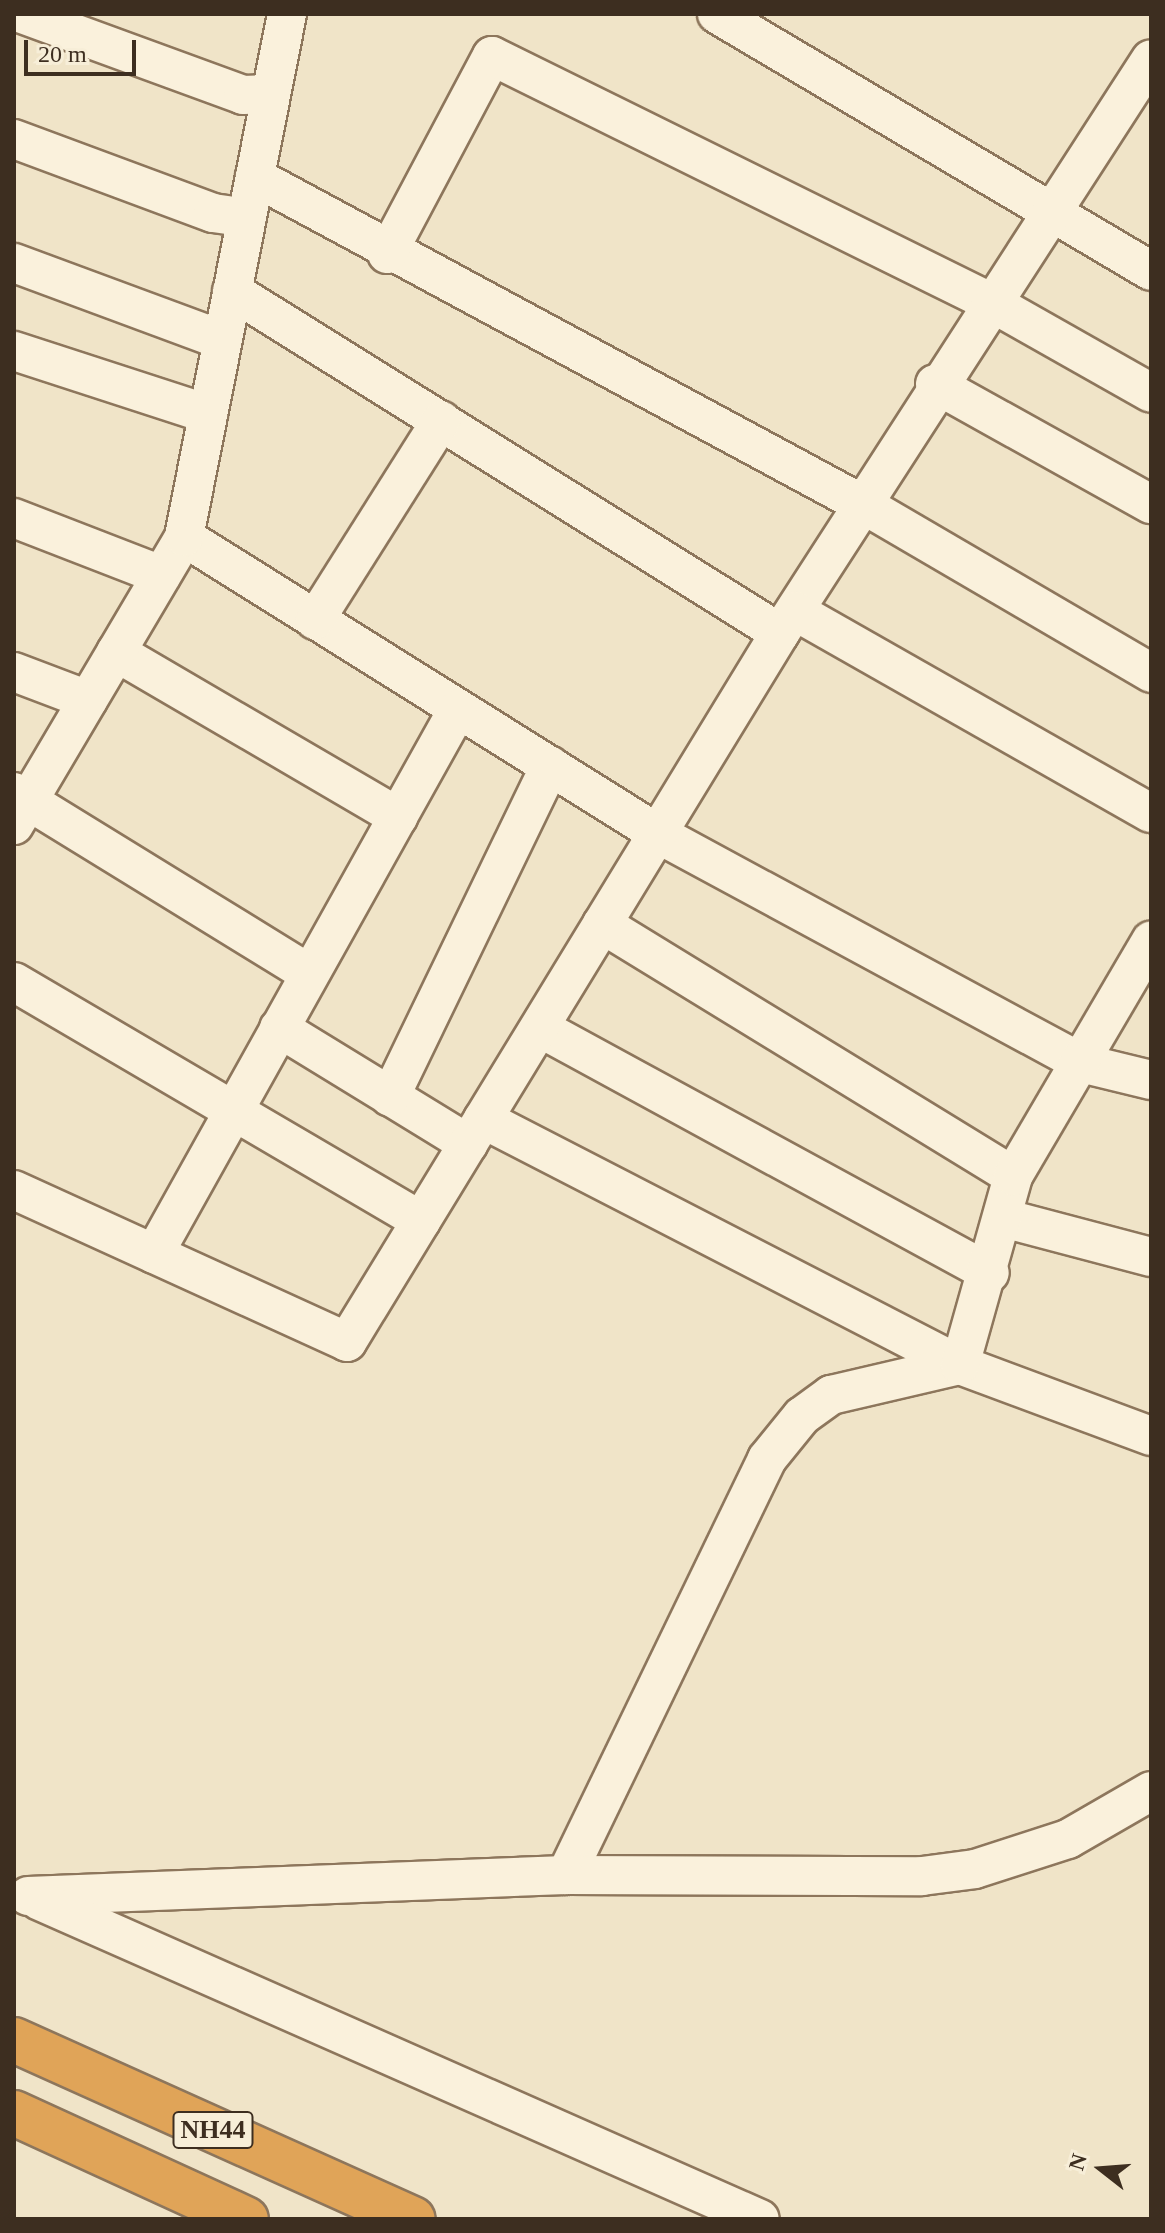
<!DOCTYPE html>
<html>
<head>
<meta charset="utf-8">
<style>
	body { margin:0 }
	#map { position:relative; width:1165px; height:2233px; overflow:hidden; background:#f0e4c8; font-family:"Times New Roman",serif }
	div>[style] { position:absolute }
	.roads { filter:drop-shadow(2px 0 #8d765c) drop-shadow(-2px 0 #8d765c) drop-shadow(0 2px #8d765c) drop-shadow(0 -2px #8d765c) }
	.minor>* { height:38px; margin:-19px; padding:0 19px; transform-origin:19px; border-radius:19px; background:#faf1dc }
	.highway>* { height:44px; margin:-22px; padding:0 22px; transform-origin:22px; border-radius:22px; background:#e0a458 }
	span { translate:-50% -50%; white-space:nowrap; text-align:center; line-height:1.15; -webkit-text-stroke:7px #f7eed8; paint-order:stroke }
	.shield-label span { padding:2px 6px; background:#f7eed8; border:2px solid; border-radius:6px; -webkit-text-stroke-width:0 }
	.shield-label { font-size:26px; color:#3d2e20; font-weight:700 }
	.frame { position:absolute; inset:0; border:16px solid #3d2e20; pointer-events:none }
	.north { position:absolute; left:1061px; top:2129px; width:80px; height:80px; -webkit-text-stroke:6px #f7eed8; paint-order:stroke; rotate:287deg; font-size:22px; font-weight:700; line-height:32px; text-align:center; color:#3d2e20 }
	.north::after { content:''; display:block; margin:auto; width:28px; height:36px; background:#3d2e20; clip-path:polygon(50% 0,100% 100%,50% 72%,0 100%) }
	.scale { position:absolute; left:24px; top:40px; width:112px; height:36px; box-sizing:border-box; border:4px solid #3d2e20; border-top:0; padding-left:10px; font-size:24px; line-height:28px; white-space:nowrap; color:#3d2e20; -webkit-text-stroke:6px #f7eed8; paint-order:stroke }
</style>
</head>
<body>
<div id="map">
	<div class="roads">
		<div class="minor">
			<i style="left:22px;top:14px;width:235px;rotate:20.1deg"></i>
			<i style="left:243px;top:95px;width:28px;rotate:-2deg"></i>
			<i style="left:717px;top:14px;width:504px;rotate:30.63deg"></i>
			<i style="left:14px;top:139px;width:212px;rotate:20.4deg"></i>
			<i style="left:213px;top:213px;width:34px;rotate:8deg"></i>
			<i style="left:255px;top:177px;width:692px;rotate:28.31deg"></i>
			<i style="left:864px;top:505px;width:333px;rotate:30.3deg"></i>
			<i style="left:387px;top:254px;width:224px;rotate:-62.1deg"></i>
			<i style="left:492px;top:56px;width:560px;rotate:26.29deg"></i>
			<i style="left:994px;top:304px;width:180px;rotate:29.5deg"></i>
			<i style="left:14px;top:263px;width:222px;rotate:20.3deg"></i>
			<i style="left:232px;top:291px;width:646px;rotate:31.97deg"></i>
			<i style="left:780px;top:633px;width:683px;rotate:-57.12deg"></i>
			<i style="left:14px;top:351px;width:204px;rotate:18deg"></i>
			<i style="left:935px;top:384px;width:247px;rotate:29.1deg"></i>
			<i style="left:14px;top:518px;width:158px;rotate:21.2deg"></i>
			<i style="left:184px;top:537px;width:562px;rotate:32.05deg"></i>
			<i style="left:660px;top:835px;width:479px;rotate:28.4deg"></i>
			<i style="left:1081px;top:1063px;width:72px;rotate:13.7deg"></i>
			<i style="left:795px;top:611px;width:409px;rotate:29.6deg"></i>
			<i style="left:315px;top:620px;width:236px;rotate:-57.7deg"></i>
			<i style="left:116px;top:652px;width:327px;rotate:30.3deg"></i>
			<i style="left:14px;top:672px;width:79px;rotate:20.7deg"></i>
			<i style="left:14px;top:792px;width:347px;rotate:31.6deg"></i>
			<i style="left:14px;top:825px;width:334px;rotate:-59.4deg"></i>
			<i style="left:184px;top:537px;width:533px;rotate:-78.86deg"></i>
			<i style="left:602px;top:924px;width:482px;rotate:31.5deg"></i>
			<i style="left:14px;top:982px;width:472px;rotate:30.4deg"></i>
			<i style="left:279px;top:1028px;width:222px;rotate:31.5deg"></i>
			<i style="left:540px;top:1028px;width:512px;rotate:28.57deg"></i>
			<i style="left:390px;top:1097px;width:368px;rotate:-64.2deg"></i>
			<i style="left:483px;top:1119px;width:537px;rotate:27.28deg"></i>
			<i style="left:960px;top:1365px;width:204px;rotate:20.4deg"></i>
			<i style="left:14px;top:1190px;width:366px;rotate:24.5deg"></i>
			<i style="left:347px;top:1342px;width:831px;rotate:-58.59deg"></i>
			<i style="left:1003px;top:1218px;width:153px;rotate:14.8deg"></i>
			<i style="left:154px;top:1254px;width:624px;rotate:-60.85deg"></i>
			<i style="left:566px;top:1875px;width:462px;rotate:-64.2deg"></i>
			<i style="left:767px;top:1459px;width:55px;rotate:-50.9deg"></i>
			<i style="left:802px;top:1416px;width:36px;rotate:-36deg"></i>
			<i style="left:831px;top:1395px;width:132px;rotate:-13.1deg"></i>
			<i style="left:960px;top:1365px;width:196px;rotate:-74.3deg"></i>
			<i style="left:1013px;top:1176px;width:273px;rotate:-59.6deg"></i>
			<i style="left:28px;top:1896px;width:538px;rotate:-2.24deg"></i>
			<i style="left:566px;top:1875px;width:356px;rotate:0.2deg"></i>
			<i style="left:922px;top:1876px;width:53px;rotate:-7.5deg"></i>
			<i style="left:975px;top:1869px;width:98px;rotate:-17.9deg"></i>
			<i style="left:1068px;top:1839px;width:96px;rotate:-30deg"></i>
			<i style="left:38px;top:1900px;width:789px;rotate:23.84deg"></i>
		</div>
		<div class="highway">
			<i style="left:14px;top:2040px;width:437px;rotate:24.2deg"></i>
			<i style="left:14px;top:2113px;width:255px;rotate:24.6deg"></i>
		</div>
	</div>
	<div class="shield-label">
		<span style="left:213px;top:2130px">NH44</span>
	</div>
	<div class="frame"></div>
	<div class="north">N</div>
	<div class="scale">20 m</div>
</div>
</body>
</html>
